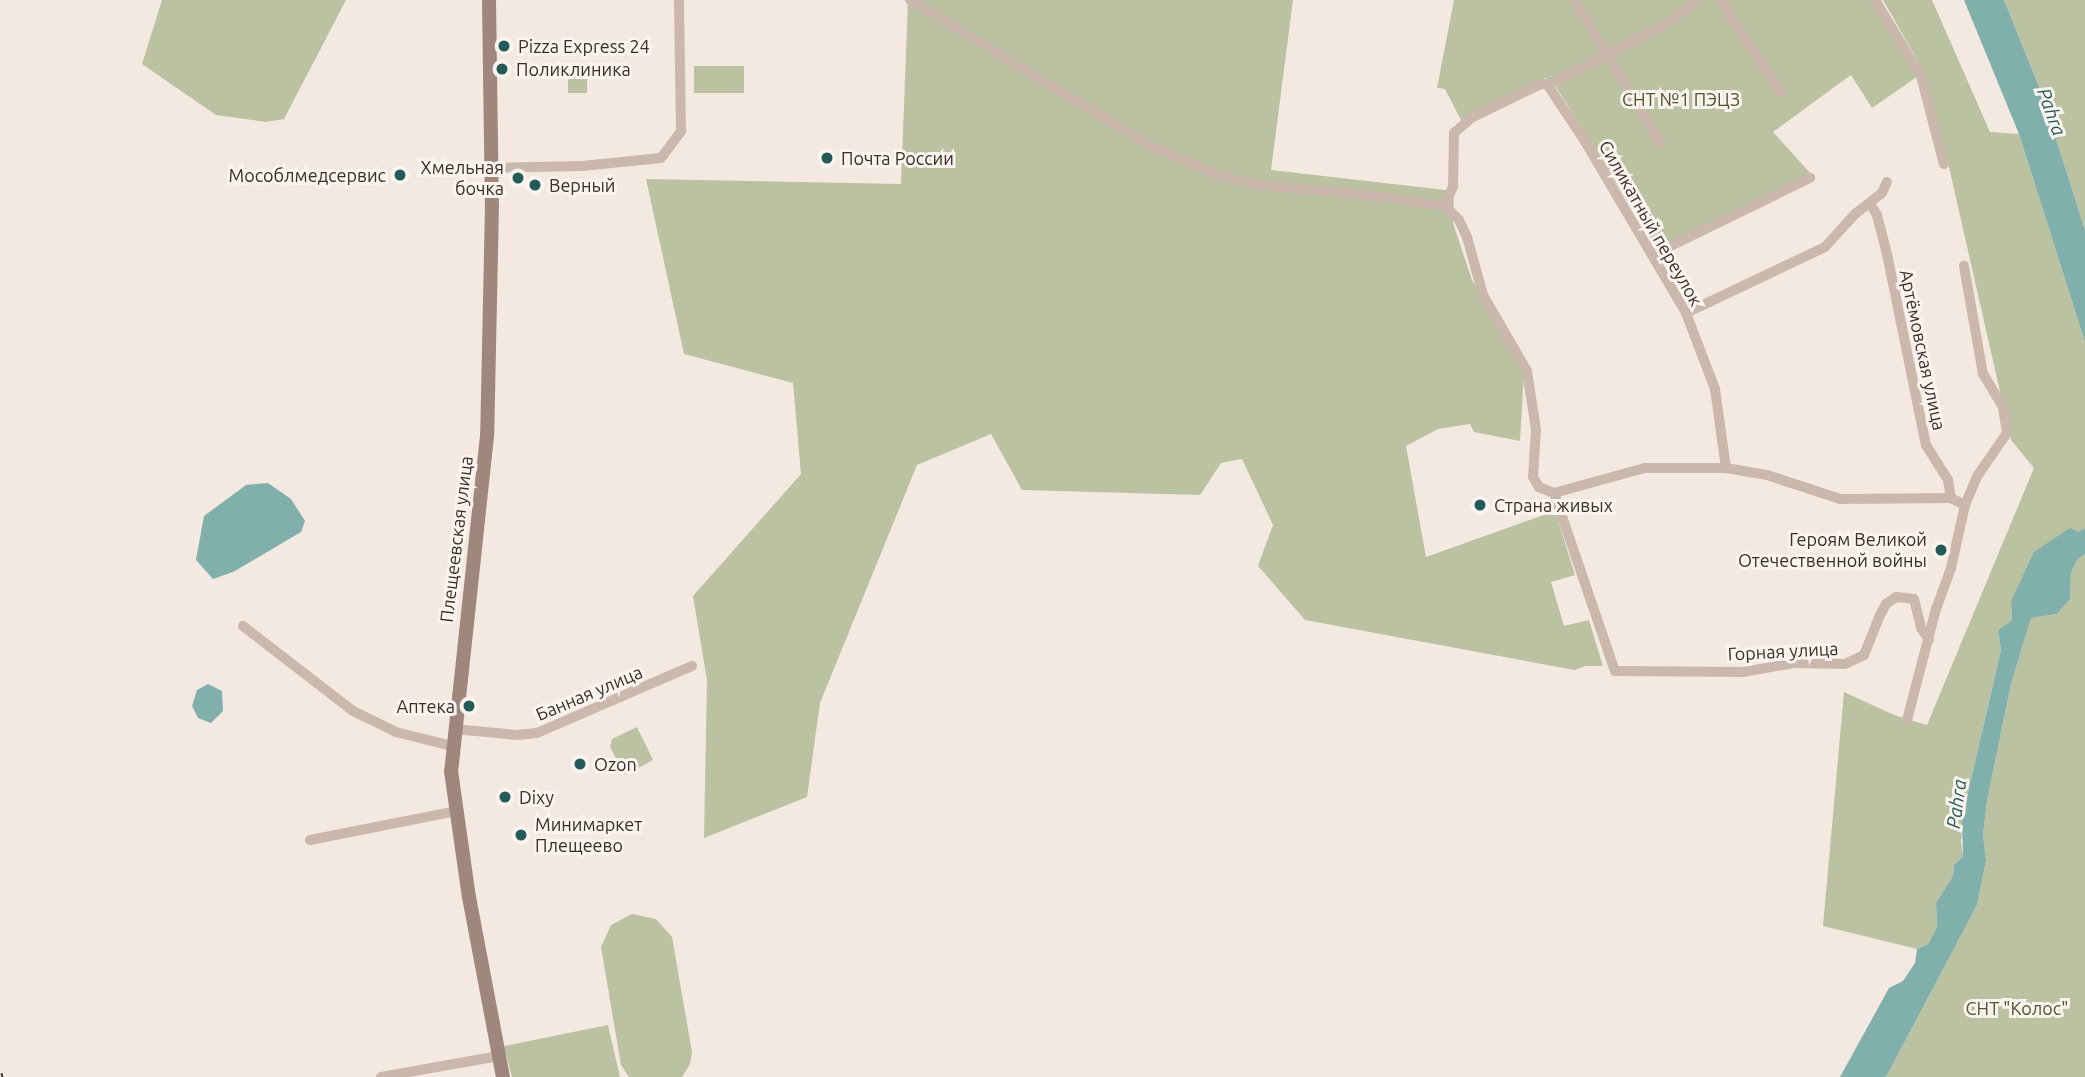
<!DOCTYPE html>
<html>
<head>
<meta charset="utf-8">
<style>
	body { margin:0 }
	#map { position:relative; width:2085px; height:1077px; overflow:hidden; background:#f3e9e1; font-family:Ubuntu,sans-serif }
	div>[style] { position:absolute }
	.green>* { inset:0; background:#bbc2a1; transform-origin:0 0 }
	.water>* { inset:0; background:#81afac }
	.street>* { height:10px; margin:-5px; padding:0 5px; transform-origin:5px; border-radius:5px; background:#cbb8ad }
	.secondary>* { height:14px; margin:-7px; padding:0 7px; transform-origin:7px; border-radius:7px; background:#9f877e }
	.rail>* { height:5px; margin-top:-2.5px; transform-origin:0; background:repeating-linear-gradient(90deg,#faf3ee 0 8px,#3a2e2b 0 16px); box-sizing:border-box; border-block:2px solid #3a2e2b }
	.dots>* { width:19px; height:19px; translate:-50% -50%; box-sizing:border-box; border:4px solid #faf3ee; border-radius:50% }
	span { translate:-50% -50%; white-space:nowrap; text-align:center; line-height:1.15; -webkit-text-stroke:6px #faf3ee; paint-order:stroke }
	.poi-label { font-size:18px; color:#3a2e2b }
	.left { translate:0 -50%; text-align:left }
	.right { translate:-100% -50%; text-align:right }
	.park-label { font-size:18px; color:#4d5730 }
	.street-label { font-size:18px; color:#3a2e2b }
	.water-label { font-size:19px; color:#225b58; font-style:italic }
</style>
</head>
<body>
<div id="map">
	<div class="green">
		<i style="clip-path:polygon(162px 0,346px 0,284px 119px,266px 122px,216px 115px,142px 64px)"></i>
		<i style="clip-path:polygon(908px 0,1293px 0,1271px 170px,1454px 191px,1453px 223px,1472px 280px,1524px 373px,1520px 441px,1474px 432px,1470px 424px,1438px 429px,1406px 446px,1426px 557px,1555px 511px,1575px 575px,1551px 582px,1564px 626px,1589px 620px,1603px 666px,1586px 666px,1574px 670px,1305px 620px,1258px 566px,1273px 525px,1242px 459px,1221px 463px,1200px 495px,1022px 490px,991px 434px,917px 465px,820px 703px,807px 797px,704px 838px,707px 680px,693px 596px,801px 474px,793px 383px,684px 354px,646px 179px,901px 184px)"></i>
		<i style="clip-path:polygon(1454px 0,1873px 0,1918px 76px,1872px 108px,1851px 75px,1773px 132px,1811px 174px,1657px 249px,1553px 82px,1545px 78px,1461px 120px,1445px 89px,1437px 88px)"></i>
		<i style="clip-path:polygon(1883px 0,1932px 0,1990px 132px,2019px 134px,2085px 342px,2085px 528px,2011px 601px,2012px 620px,1998px 630px,2001px 650px,1967px 797px,1961px 841px,1963px 856px,1954px 865px,1953px 876px,1936px 903px,1937px 927px,1928px 944px,1917px 949px,1823px 926px,1844px 692px,1894px 715px,1927px 725px,2034px 468px,2011px 440px,1946px 154px,1919px 63px)"></i>
		<i style="clip-path:polygon(2004px 0,2085px 0,2085px 230px,2041px 92px)"></i>
		<i style="left:694px;top:66px;width:50px;height:27px"></i>
		<i style="left:568px;top:74px;width:19px;height:19px"></i>
		<i style="clip-path:polygon(2085px 554px,2085px 1077px,1886px 1077px,1977px 905px,1986px 860px,1983px 835px,1987px 801px,2011px 684px,2031px 618px,2057px 614px,2070px 599px,2071px 572px,2078px 559px)"></i>
		<i style="clip-path:polygon(637px 727px,653px 760px,625px 775px,610px 747px,612px 739px)"></i>
		<i style="clip-path:polygon(632px 914px,656px 919px,672px 937px,692px 1052px,690px 1064px,682px 1077px,629px 1077px,621px 1065px,601px 947px,611px 925px)"></i>
		<i style="clip-path:polygon(608px 1025px,620px 1077px,512px 1077px,504px 1046px)"></i>
	</div>
	<div class="water">
		<i style="clip-path:polygon(1964px 0,2004px 0,2041px 92px,2085px 230px,2085px 342px,2019px 134px)"></i>
		<i style="clip-path:polygon(268px 483px,291px 499px,305px 521px,301px 532px,233px 572px,213px 579px,196px 560px,204px 516px,246px 485px)"></i>
		<i style="clip-path:polygon(2070px 528px,2078px 532px,2085px 528px,2085px 554px,2078px 559px,2071px 572px,2070px 599px,2057px 614px,2031px 618px,2011px 684px,1987px 801px,1983px 835px,1986px 860px,1977px 905px,1886px 1077px,1840px 1077px,1889px 988px,1903px 981px,1915px 963px,1917px 949px,1928px 944px,1937px 927px,1936px 903px,1953px 876px,1954px 865px,1963px 856px,1962px 822px,1967px 797px,2001px 650px,1998px 630px,2012px 620px,2011px 601px,2034px 552px)"></i>
		<i style="clip-path:polygon(208px 684px,222px 691px,223px 711px,211px 723px,198px 718px,192px 706px,197px 690px)"></i>
	</div>
	<div class="street">
		<i style="left:910px;top:0;width:284px;rotate:31.2deg"></i>
		<i style="left:1153px;top:147px;width:71px;rotate:23.3deg"></i>
		<i style="left:1218px;top:175px;width:40px;rotate:14.4deg"></i>
		<i style="left:1257px;top:185px;width:110px;rotate:5.2deg"></i>
		<i style="left:1367px;top:195px;width:79px;rotate:8deg"></i>
		<i style="left:1574px;top:0;width:168px;rotate:58.9deg"></i>
		<i style="left:1720px;top:0;width:110px;rotate:56.5deg"></i>
		<i style="left:1875px;top:0;width:89px;rotate:58.8deg"></i>
		<i style="left:1921px;top:76px;width:91px;rotate:75.4deg"></i>
		<i style="left:1547px;top:84px;width:71px;rotate:56.5deg"></i>
		<i style="left:1586px;top:143px;width:197px;rotate:59.5deg"></i>
		<i style="left:1686px;top:313px;width:81px;rotate:69.1deg"></i>
		<i style="left:1715px;top:389px;width:80px;rotate:82.1deg"></i>
		<i style="left:491px;top:168px;width:91px;rotate:-1.3deg"></i>
		<i style="left:582px;top:166px;width:79px;rotate:-5.8deg"></i>
		<i style="left:661px;top:158px;width:34px;rotate:-53deg"></i>
		<i style="left:681px;top:131px;width:131px;rotate:-90.9deg"></i>
		<i style="left:1871px;top:205px;width:12px;rotate:59deg"></i>
		<i style="left:1877px;top:215px;width:40px;rotate:75.6deg"></i>
		<i style="left:1887px;top:254px;width:195px;rotate:78.5deg"></i>
		<i style="left:1926px;top:445px;width:41px;rotate:57.8deg"></i>
		<i style="left:1948px;top:480px;width:18px;rotate:81deg"></i>
		<i style="left:1445px;top:206px;width:22px;rotate:-68deg"></i>
		<i style="left:1453px;top:186px;width:53px;rotate:-88.9deg"></i>
		<i style="left:1454px;top:133px;width:23px;rotate:-41deg"></i>
		<i style="left:1471px;top:118px;width:78px;rotate:-25.9deg"></i>
		<i style="left:1541px;top:84px;width:9px"></i>
		<i style="left:1550px;top:84px;width:133px;rotate:-27.3deg"></i>
		<i style="left:1668px;top:23px;width:38px;rotate:-37deg"></i>
		<i style="left:1445px;top:206px;width:20px;rotate:45deg"></i>
		<i style="left:1459px;top:220px;width:19px;rotate:65deg"></i>
		<i style="left:1467px;top:237px;width:60px;rotate:74.6deg"></i>
		<i style="left:1483px;top:295px;width:88px;rotate:59.9deg"></i>
		<i style="left:1527px;top:371px;width:60px;rotate:81.3deg"></i>
		<i style="left:1536px;top:430px;width:47px;rotate:93.7deg"></i>
		<i style="left:1533px;top:477px;width:12px;rotate:59deg"></i>
		<i style="left:1539px;top:487px;width:16px;rotate:22deg"></i>
		<i style="left:1652px;top:255px;width:176px;rotate:-26deg"></i>
		<i style="left:1686px;top:313px;width:154px;rotate:-25.4deg"></i>
		<i style="left:1825px;top:247px;width:45px;rotate:-47.7deg"></i>
		<i style="left:1855px;top:214px;width:34px;rotate:-38deg"></i>
		<i style="left:1882px;top:193px;width:12px;rotate:-66deg"></i>
		<i style="left:1554px;top:493px;width:188px;rotate:71.1deg"></i>
		<i style="left:1615px;top:671px;width:128px;rotate:0.4deg"></i>
		<i style="left:1743px;top:672px;width:52px;rotate:-10deg"></i>
		<i style="left:1794px;top:663px;width:51px;rotate:1.1deg"></i>
		<i style="left:1845px;top:664px;width:21px;rotate:-25deg"></i>
		<i style="left:1864px;top:655px;width:43px;rotate:-68.2deg"></i>
		<i style="left:1880px;top:615px;width:13px;rotate:-61deg"></i>
		<i style="left:1886px;top:604px;width:12px;rotate:-35deg"></i>
		<i style="left:1896px;top:597px;width:18px;rotate:6deg"></i>
		<i style="left:1914px;top:599px;width:30px;rotate:76deg"></i>
		<i style="left:1921px;top:628px;width:14px;rotate:54deg"></i>
		<i style="left:1554px;top:493px;width:94px;rotate:-15.4deg"></i>
		<i style="left:1645px;top:468px;width:81px"></i>
		<i style="left:1726px;top:468px;width:42px;rotate:9.7deg"></i>
		<i style="left:1767px;top:475px;width:77px;rotate:18.2deg"></i>
		<i style="left:1840px;top:499px;width:111px;rotate:-0.5deg"></i>
		<i style="left:1951px;top:498px;width:16px;rotate:27deg"></i>
		<i style="left:243px;top:626px;width:139px;rotate:37.7deg"></i>
		<i style="left:353px;top:711px;width:48px;rotate:26deg"></i>
		<i style="left:396px;top:732px;width:58px;rotate:14deg"></i>
		<i style="left:1907px;top:720px;width:115px;rotate:-75.4deg"></i>
		<i style="left:1936px;top:609px;width:44px;rotate:-69.9deg"></i>
		<i style="left:1951px;top:568px;width:65px;rotate:-77.5deg"></i>
		<i style="left:1965px;top:505px;width:33px;rotate:-67deg"></i>
		<i style="left:1978px;top:475px;width:51px;rotate:-55.4deg"></i>
		<i style="left:2007px;top:433px;width:26px;rotate:-99deg"></i>
		<i style="left:2003px;top:407px;width:39px;rotate:-121deg"></i>
		<i style="left:1983px;top:374px;width:110px;rotate:-100deg"></i>
		<i style="left:454px;top:729px;width:63px;rotate:5.4deg"></i>
		<i style="left:517px;top:735px;width:20px;rotate:-6deg"></i>
		<i style="left:537px;top:733px;width:169px;rotate:-23.4deg"></i>
		<i style="left:310px;top:840px;width:149px;rotate:-11.2deg"></i>
		<i style="left:381px;top:1077px;width:120px;rotate:-10.1deg"></i>
	</div>
	<div class="secondary">
		<i style="left:489px;top:0;width:205px;rotate:89.2deg"></i>
		<i style="left:492px;top:205px;width:231px;rotate:91.2deg"></i>
		<i style="left:487px;top:436px;width:337px;rotate:96.1deg"></i>
		<i style="left:451px;top:771px;width:127px;rotate:81.9deg"></i>
		<i style="left:469px;top:897px;width:183px;rotate:79.3deg"></i>
	</div>
	<div class="rail">
		<i style="left:0;top:1073px;width:4px;rotate:76deg"></i>
	</div>
	<div class="dots">
		<i style="left:504px;top:46px;background:#225b58"></i>
		<i style="left:502px;top:69px;background:#225b58"></i>
		<i style="left:827px;top:158px;background:#225b58"></i>
		<i style="left:400px;top:175px;background:#225b58"></i>
		<i style="left:518px;top:178px;background:#225b58"></i>
		<i style="left:535px;top:185px;background:#225b58"></i>
		<i style="left:1480px;top:505px;background:#225b58"></i>
		<i style="left:1941px;top:550px;background:#225b58"></i>
		<i style="left:469px;top:706px;background:#225b58"></i>
		<i style="left:580px;top:764px;background:#225b58"></i>
		<i style="left:505px;top:797px;background:#225b58"></i>
		<i style="left:521px;top:835px;background:#225b58"></i>
	</div>
	<div class="poi-label">
		<span class="left" style="left:518px;top:46px">Pizza Express 24</span>
		<span class="left" style="left:516px;top:69px">Поликлиника</span>
		<span class="left" style="left:841px;top:158px">Почта России</span>
		<span class="right" style="left:504px;top:178px">Хмельная<br>бочка</span>
		<span class="right" style="left:386px;top:175px">Мособлмедсервис</span>
		<span class="left" style="left:549px;top:185px">Верный</span>
		<span class="left" style="left:1494px;top:505px">Страна живых</span>
		<span class="right" style="left:1927px;top:550px">Героям Великой<br>Отечественной войны</span>
		<span class="right" style="left:455px;top:706px">Аптека</span>
		<span class="left" style="left:594px;top:764px">Ozon</span>
		<span class="left" style="left:519px;top:797px">Dixy</span>
		<span class="left" style="left:535px;top:835px">Минимаркет<br>Плещеево</span>
	</div>
	<div class="park-label">
		<span style="left:1681px;top:99px">СНТ №1 ПЭЦЗ</span>
		<span style="left:2017px;top:1008px">СНТ "Колос"</span>
	</div>
	<div class="street-label">
		<span style="left:1651px;top:223px;rotate:60deg">Силикатный переулок</span>
		<span style="left:1923px;top:350px;rotate:78deg">Артёмовская улица</span>
		<span style="left:456px;top:539px;rotate:-83deg">Плещеевская улица</span>
		<span style="left:1783px;top:651px;rotate:-3deg">Горная улица</span>
		<span style="left:589px;top:693px;rotate:-23deg">Банная улица</span>
	</div>
	<div class="water-label">
		<span style="left:2051px;top:112px;rotate:70deg">Pahra</span>
		<span style="left:1957px;top:804px;rotate:-82deg">Pahra</span>
	</div>
</div>
</body>
</html>
